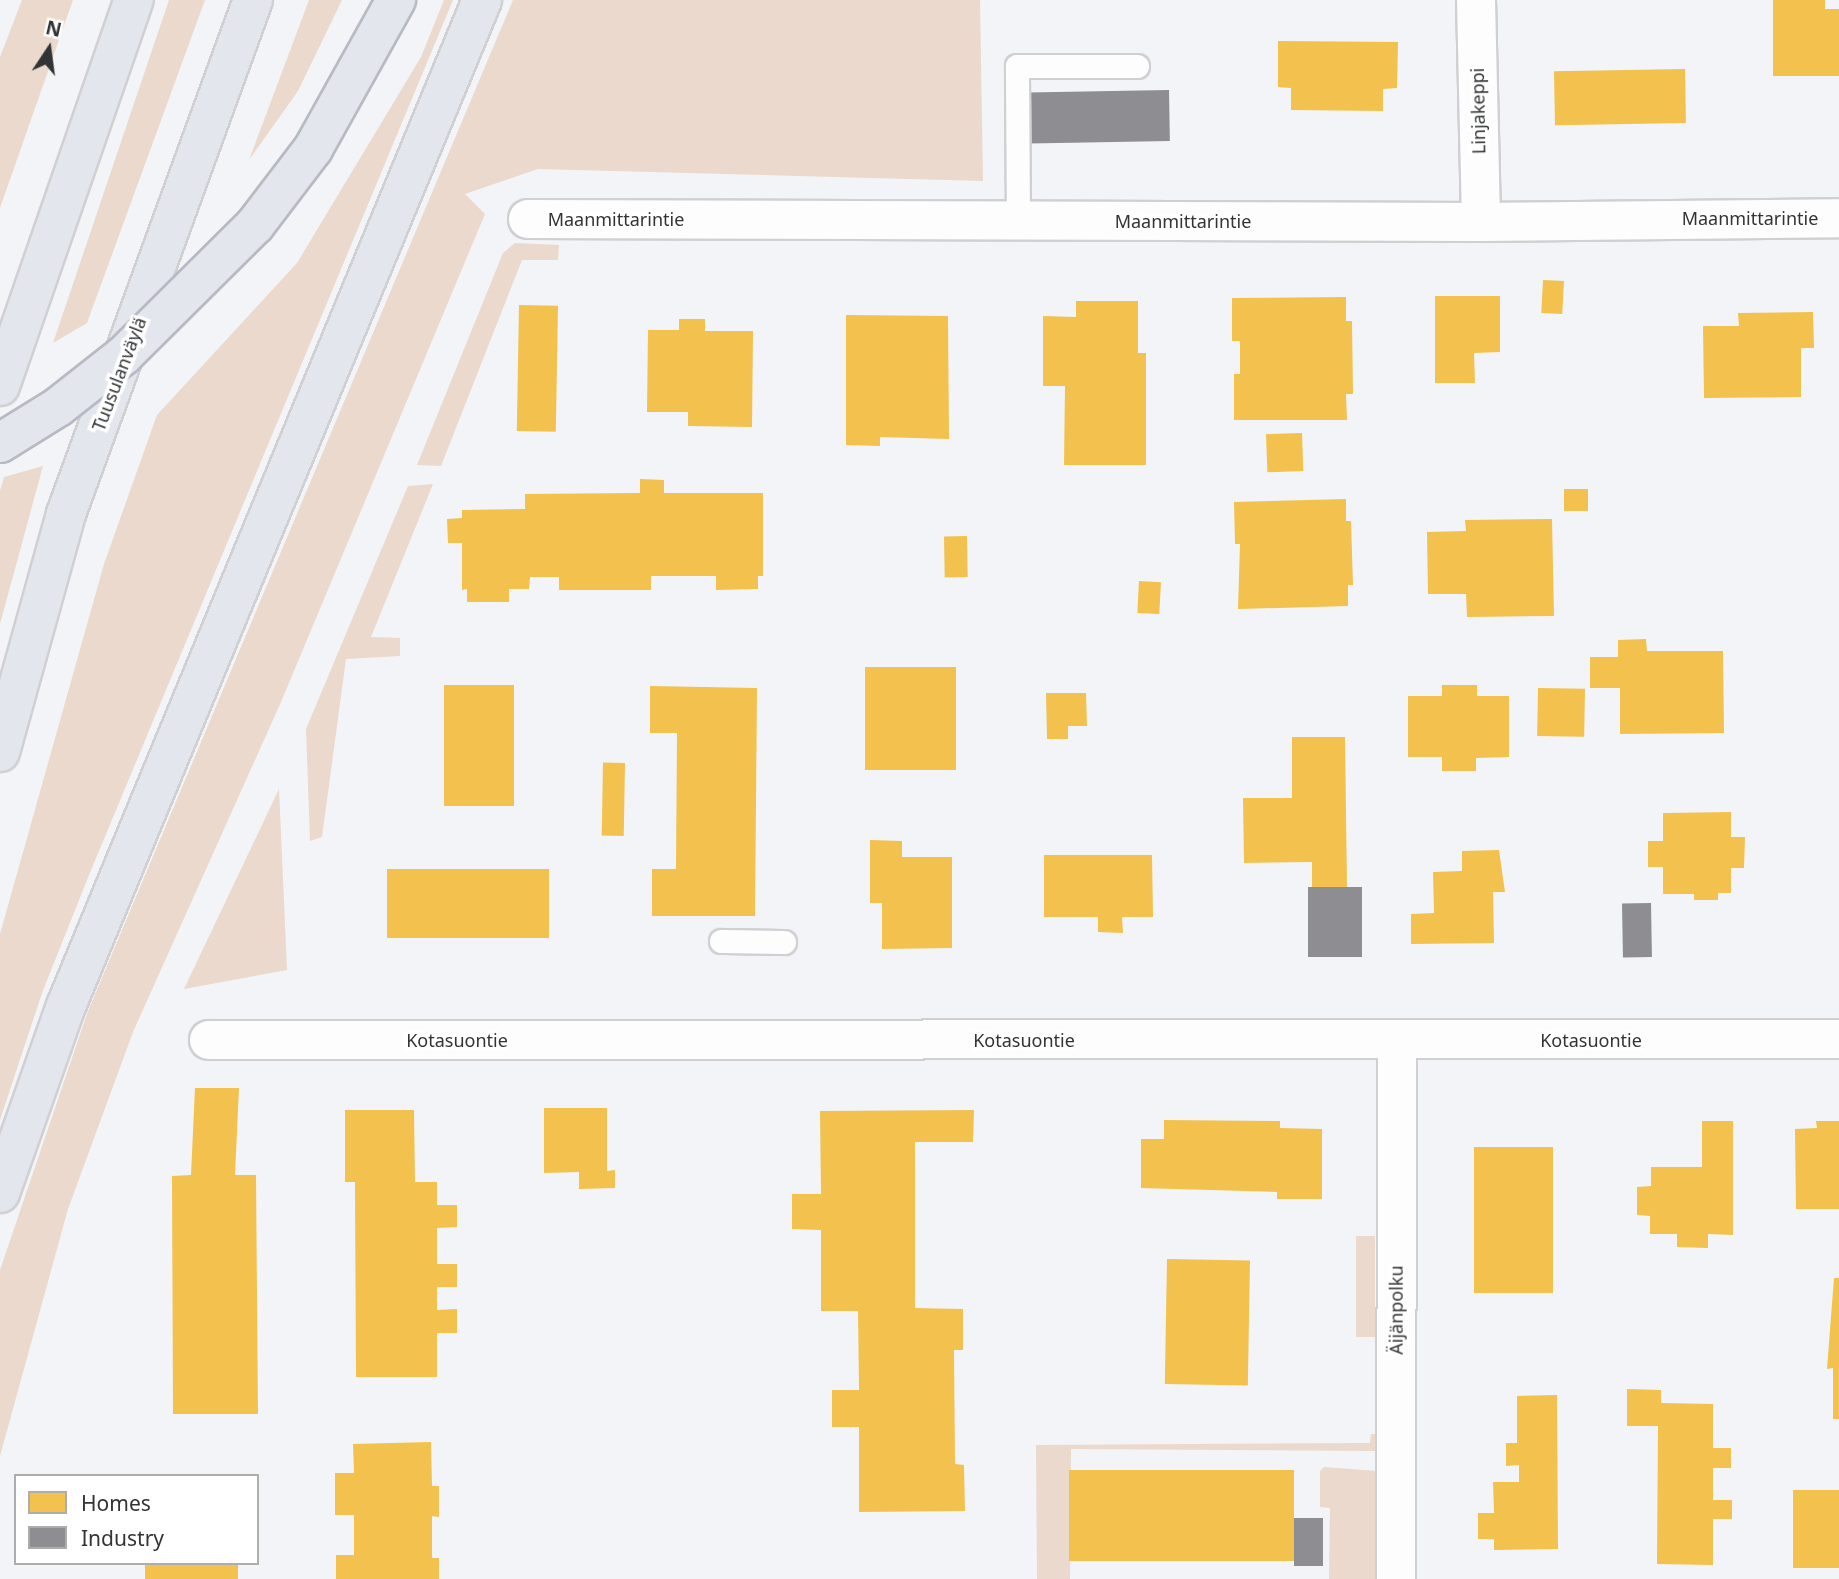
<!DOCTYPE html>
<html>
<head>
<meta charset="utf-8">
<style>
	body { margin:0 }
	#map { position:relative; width:1839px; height:1579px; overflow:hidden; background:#f3f4f7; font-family:"Noto Sans",sans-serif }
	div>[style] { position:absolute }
	.green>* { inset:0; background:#ead9cc; transform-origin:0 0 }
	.homes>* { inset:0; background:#f2c14e; transform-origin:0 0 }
	.industry>* { inset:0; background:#8d8d92; transform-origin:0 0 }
	.roads { filter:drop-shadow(2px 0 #d0d0d3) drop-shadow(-2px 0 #d0d0d3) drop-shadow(0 2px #d0d0d3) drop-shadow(0 -2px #d0d0d3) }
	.service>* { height:23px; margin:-11.5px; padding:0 11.5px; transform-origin:11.5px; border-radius:11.5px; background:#fdfdfe }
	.minor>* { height:38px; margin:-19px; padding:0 19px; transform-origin:19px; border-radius:19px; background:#fdfdfe }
	.motorway>* { height:38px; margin:-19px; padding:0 19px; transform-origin:19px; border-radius:19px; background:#e4e6ee }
	.bridges { filter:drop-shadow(2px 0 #b8bac3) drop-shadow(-2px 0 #b8bac3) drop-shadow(0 2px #b8bac3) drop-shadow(0 -2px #b8bac3) }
	.motorway-bridge>* { height:38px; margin:-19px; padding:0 19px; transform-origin:19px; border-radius:19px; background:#e4e6ee }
	span { translate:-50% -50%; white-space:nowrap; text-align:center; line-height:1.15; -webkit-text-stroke:7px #fff; paint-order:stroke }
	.street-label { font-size:18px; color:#323335 }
	.legend { position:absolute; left:14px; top:1474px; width:245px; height:91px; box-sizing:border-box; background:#fff; border:2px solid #adadae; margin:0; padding:9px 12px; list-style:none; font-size:21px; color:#323335 }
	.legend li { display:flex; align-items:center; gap:14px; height:35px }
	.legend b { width:35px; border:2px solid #adadae }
	.north { position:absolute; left:14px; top:14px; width:70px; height:70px; -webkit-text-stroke:5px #fff; paint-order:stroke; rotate:13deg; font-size:19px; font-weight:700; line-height:28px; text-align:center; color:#323335 }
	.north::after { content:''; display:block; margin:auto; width:24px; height:32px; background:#323335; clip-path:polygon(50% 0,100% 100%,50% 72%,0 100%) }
</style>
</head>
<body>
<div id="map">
	<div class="green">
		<i style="clip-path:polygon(22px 0,73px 0,0 208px,0 57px)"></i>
		<i style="clip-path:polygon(169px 0,205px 0,87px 323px,53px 343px)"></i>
		<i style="clip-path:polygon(309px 0,342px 0,298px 91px,249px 160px)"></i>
		<i style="clip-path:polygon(444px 0,453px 0,89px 875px,42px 993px,0 1120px,0 934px,104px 564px,157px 415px,297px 263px,421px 57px)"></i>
		<i style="clip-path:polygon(513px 0,980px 0,983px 181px,538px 169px,465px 194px,485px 214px,281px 702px,133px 1032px,68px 1209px,0 1456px,0 1270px,88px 1011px)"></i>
		<i style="clip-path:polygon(515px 243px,559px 245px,558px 260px,522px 260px,441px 466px,417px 465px,503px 253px)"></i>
		<i style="clip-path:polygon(43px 466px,0 624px,0 491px,4px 477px)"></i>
		<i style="clip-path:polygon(433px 484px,371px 637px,400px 638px,400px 656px,346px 659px,322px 837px,310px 841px,306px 729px,408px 486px)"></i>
		<i style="clip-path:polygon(279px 789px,287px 970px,184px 989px)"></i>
		<i style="left:1356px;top:1236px;width:19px;height:101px"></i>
		<i style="clip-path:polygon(1371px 1434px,1377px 1434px,1377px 1451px,1071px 1449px,1070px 1579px,1037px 1579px,1036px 1445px,1370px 1443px)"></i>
		<i style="clip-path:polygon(1324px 1467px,1377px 1471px,1376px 1579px,1329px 1579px,1330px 1508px,1320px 1507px,1320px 1471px)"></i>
	</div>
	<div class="homes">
		<i style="clip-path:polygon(1773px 0,1825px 0,1825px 9px,1839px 9px,1839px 76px,1773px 76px)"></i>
		<i style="clip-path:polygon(1278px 41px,1398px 42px,1397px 88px,1383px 89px,1383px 111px,1291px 110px,1291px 88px,1278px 87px)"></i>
		<i style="left:1685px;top:69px;width:54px;height:131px;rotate:89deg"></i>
		<i style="left:1543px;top:280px;width:21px;height:33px;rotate:3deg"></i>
		<i style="clip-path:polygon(1435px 296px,1500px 296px,1500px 352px,1474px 353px,1475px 383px,1435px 383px)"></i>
		<i style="clip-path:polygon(1346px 297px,1346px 321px,1352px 321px,1353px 394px,1346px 394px,1347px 420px,1234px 420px,1234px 374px,1240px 374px,1240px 341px,1232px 341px,1232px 298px)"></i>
		<i style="clip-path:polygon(1076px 301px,1138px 301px,1138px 353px,1146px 353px,1146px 465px,1064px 465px,1065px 386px,1043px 386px,1043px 316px,1076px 317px)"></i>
		<i style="left:519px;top:305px;width:39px;height:126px;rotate:1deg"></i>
		<i style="clip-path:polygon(1813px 312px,1814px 348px,1801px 348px,1801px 397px,1704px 398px,1703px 326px,1739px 326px,1738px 313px)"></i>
		<i style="clip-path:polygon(846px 315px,948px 316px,949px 439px,880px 437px,880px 446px,846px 445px)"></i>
		<i style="clip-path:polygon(679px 319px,705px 319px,705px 331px,753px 331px,752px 427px,688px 426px,688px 412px,647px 412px,648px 330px,679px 330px)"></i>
		<i style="left:1302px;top:433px;width:38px;height:36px;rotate:88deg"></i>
		<i style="clip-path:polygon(640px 479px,664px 480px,664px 493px,763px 493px,763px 576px,758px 576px,758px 589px,716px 590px,716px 576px,651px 576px,651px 590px,559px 590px,559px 577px,530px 577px,529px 589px,509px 589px,509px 602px,467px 602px,467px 589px,462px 590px,462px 543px,448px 543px,447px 519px,462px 518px,462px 510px,525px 509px,525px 494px,640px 493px)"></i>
		<i style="left:1588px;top:489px;width:22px;height:24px;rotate:90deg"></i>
		<i style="clip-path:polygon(1346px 499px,1346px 521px,1351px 521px,1353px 585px,1348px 585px,1348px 606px,1238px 609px,1240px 544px,1235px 544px,1234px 502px)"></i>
		<i style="clip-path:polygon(1552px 519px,1554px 616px,1467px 617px,1466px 594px,1428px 594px,1427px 532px,1466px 531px,1465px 520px)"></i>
		<i style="left:967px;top:536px;width:41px;height:23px;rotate:89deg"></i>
		<i style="left:1139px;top:581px;width:22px;height:32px;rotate:3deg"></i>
		<i style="clip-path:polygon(1646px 639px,1647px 651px,1723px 651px,1724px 733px,1620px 734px,1620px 688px,1590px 688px,1590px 657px,1618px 657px,1618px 640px)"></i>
		<i style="left:956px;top:667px;width:103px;height:91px;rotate:90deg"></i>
		<i style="left:514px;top:685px;width:121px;height:70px;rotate:90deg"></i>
		<i style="clip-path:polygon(1442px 685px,1477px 685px,1477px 696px,1509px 696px,1509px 757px,1476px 758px,1476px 771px,1442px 771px,1442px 757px,1408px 757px,1408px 696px,1442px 696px)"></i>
		<i style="clip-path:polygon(650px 686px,757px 688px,755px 916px,652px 916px,652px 869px,676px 869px,677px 733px,650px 733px)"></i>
		<i style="left:1538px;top:688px;width:47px;height:48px;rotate:1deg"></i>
		<i style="clip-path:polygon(1046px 693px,1086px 693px,1087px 726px,1068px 726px,1068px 739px,1047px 739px)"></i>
		<i style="clip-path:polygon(1292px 737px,1345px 737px,1347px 887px,1312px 888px,1312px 862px,1244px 863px,1243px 798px,1292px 798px)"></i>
		<i style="left:625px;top:763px;width:73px;height:22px;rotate:91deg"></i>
		<i style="clip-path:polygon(1731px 812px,1731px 837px,1745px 837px,1744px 868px,1731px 868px,1731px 893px,1718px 893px,1718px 900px,1694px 900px,1694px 894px,1663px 894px,1663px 867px,1648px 867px,1648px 841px,1663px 841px,1663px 813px)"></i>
		<i style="clip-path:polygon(870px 840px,902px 841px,902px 857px,952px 857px,952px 948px,882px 949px,882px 903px,870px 903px)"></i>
		<i style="clip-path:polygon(1499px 850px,1505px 892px,1493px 892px,1494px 943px,1411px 944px,1411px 914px,1434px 913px,1433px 872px,1462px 871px,1462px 851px)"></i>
		<i style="clip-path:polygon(1044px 855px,1152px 855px,1153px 917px,1122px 917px,1123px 933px,1098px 932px,1098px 917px,1044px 917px)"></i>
		<i style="left:387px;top:869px;width:162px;height:69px"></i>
		<i style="clip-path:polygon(195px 1088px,239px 1088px,235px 1175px,256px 1175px,258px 1414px,173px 1414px,172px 1176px,191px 1175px)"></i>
		<i style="clip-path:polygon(544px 1108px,607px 1108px,607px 1171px,615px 1170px,615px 1188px,579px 1189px,579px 1172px,544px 1173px)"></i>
		<i style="clip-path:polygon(345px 1110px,414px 1110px,415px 1182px,437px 1182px,437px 1205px,457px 1205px,457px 1227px,437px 1228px,437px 1264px,457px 1264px,457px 1287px,437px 1287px,437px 1310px,457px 1309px,457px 1333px,437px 1333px,437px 1377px,356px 1377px,355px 1182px,345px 1182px)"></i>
		<i style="clip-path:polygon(974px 1110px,973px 1142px,915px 1142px,915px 1308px,963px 1309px,963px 1350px,954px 1350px,955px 1464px,964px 1465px,965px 1511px,859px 1512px,859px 1427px,832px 1427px,832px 1390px,859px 1390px,858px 1311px,821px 1311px,821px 1230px,792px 1229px,792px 1194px,821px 1194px,820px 1111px)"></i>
		<i style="clip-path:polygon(1164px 1120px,1280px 1121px,1280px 1128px,1322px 1129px,1322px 1199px,1277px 1199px,1277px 1192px,1141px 1188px,1141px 1139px,1164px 1139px)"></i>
		<i style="clip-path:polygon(1702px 1121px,1733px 1121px,1733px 1235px,1708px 1234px,1708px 1248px,1677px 1247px,1677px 1234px,1650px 1234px,1650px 1216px,1637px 1215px,1637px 1187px,1651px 1186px,1651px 1167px,1702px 1167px)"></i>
		<i style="clip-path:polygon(1816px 1121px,1839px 1121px,1839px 1209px,1796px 1209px,1795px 1129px,1817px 1128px)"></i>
		<i style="left:1474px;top:1147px;width:79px;height:146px"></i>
		<i style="left:1167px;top:1259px;width:83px;height:125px;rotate:1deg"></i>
		<i style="clip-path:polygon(1834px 1278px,1839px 1278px,1839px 1419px,1833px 1419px,1833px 1368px,1827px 1369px)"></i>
		<i style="clip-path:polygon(1627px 1389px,1661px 1390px,1661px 1403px,1713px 1404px,1713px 1448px,1731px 1448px,1731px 1468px,1713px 1468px,1713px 1500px,1732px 1500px,1732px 1519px,1713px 1519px,1713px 1565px,1657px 1564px,1658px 1426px,1627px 1426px)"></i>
		<i style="clip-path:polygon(1557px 1395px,1558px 1549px,1494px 1550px,1494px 1539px,1478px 1539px,1478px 1513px,1494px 1513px,1493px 1482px,1519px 1482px,1519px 1465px,1506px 1466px,1506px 1443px,1517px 1443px,1517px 1396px)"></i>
		<i style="clip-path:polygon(431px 1442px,432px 1486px,439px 1486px,439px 1517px,432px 1516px,432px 1558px,439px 1558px,439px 1579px,336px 1579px,336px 1555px,354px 1555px,354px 1515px,335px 1515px,335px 1473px,354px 1473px,353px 1444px)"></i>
		<i style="left:1294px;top:1470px;width:91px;height:225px;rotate:90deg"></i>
		<i style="left:1793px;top:1490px;width:46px;height:78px"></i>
		<i style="left:145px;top:1563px;width:93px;height:16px"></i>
	</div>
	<div class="industry">
		<i style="left:1169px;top:90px;width:51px;height:141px;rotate:89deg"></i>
		<i style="left:1362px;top:887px;width:70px;height:54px;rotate:90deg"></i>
		<i style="left:1651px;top:903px;width:54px;height:29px;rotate:89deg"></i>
		<i style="left:1294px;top:1518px;width:29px;height:48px"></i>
	</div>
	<div class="roads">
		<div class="service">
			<i style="left:1018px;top:220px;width:154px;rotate:-90.4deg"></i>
			<i style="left:1017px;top:66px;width:120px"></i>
			<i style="left:721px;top:941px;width:63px;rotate:0.9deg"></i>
		</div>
		<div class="minor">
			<i style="left:1476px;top:0;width:222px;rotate:88.7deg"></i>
			<i style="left:528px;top:219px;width:953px;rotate:0.18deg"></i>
			<i style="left:1481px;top:222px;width:358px;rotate:-0.6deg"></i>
			<i style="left:209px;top:1040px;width:1630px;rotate:-0.04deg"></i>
			<i style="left:1396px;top:1579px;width:539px;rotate:-89.89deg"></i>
		</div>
		<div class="motorway">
			<i style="left:0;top:386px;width:409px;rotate:-70.9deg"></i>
			<i style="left:0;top:752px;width:247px;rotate:-74.5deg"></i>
			<i style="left:66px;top:514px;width:547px;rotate:-70.01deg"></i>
			<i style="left:0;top:1193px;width:198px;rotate:-70.6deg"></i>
			<i style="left:66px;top:1006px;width:1089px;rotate:-67.53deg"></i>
		</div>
	</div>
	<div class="bridges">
		<div class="motorway-bridge">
			<i style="left:0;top:443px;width:68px;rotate:-31.8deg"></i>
			<i style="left:58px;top:407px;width:84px;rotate:-38.2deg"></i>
			<i style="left:124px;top:355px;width:185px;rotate:-44.8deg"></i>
			<i style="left:255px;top:225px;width:96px;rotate:-52.7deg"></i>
			<i style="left:313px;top:149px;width:171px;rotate:-60.9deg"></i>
		</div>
	</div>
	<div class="street-label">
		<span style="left:1478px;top:111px;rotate:-91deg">Linjakeppi</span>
		<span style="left:1750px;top:218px">Maanmittarintie</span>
		<span style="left:616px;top:219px">Maanmittarintie</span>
		<span style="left:1183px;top:221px">Maanmittarintie</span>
		<span style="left:119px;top:374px;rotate:-69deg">Tuusulanväylä</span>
		<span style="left:457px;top:1040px">Kotasuontie</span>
		<span style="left:1024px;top:1040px">Kotasuontie</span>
		<span style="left:1591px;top:1040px">Kotasuontie</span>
		<span style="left:1396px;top:1310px;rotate:-90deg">Äijänpolku</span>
	</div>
	<ul class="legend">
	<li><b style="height:19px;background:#f2c14e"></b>Homes</li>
	<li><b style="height:19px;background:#8d8d92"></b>Industry</li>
	</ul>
	<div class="north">N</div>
</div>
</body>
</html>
